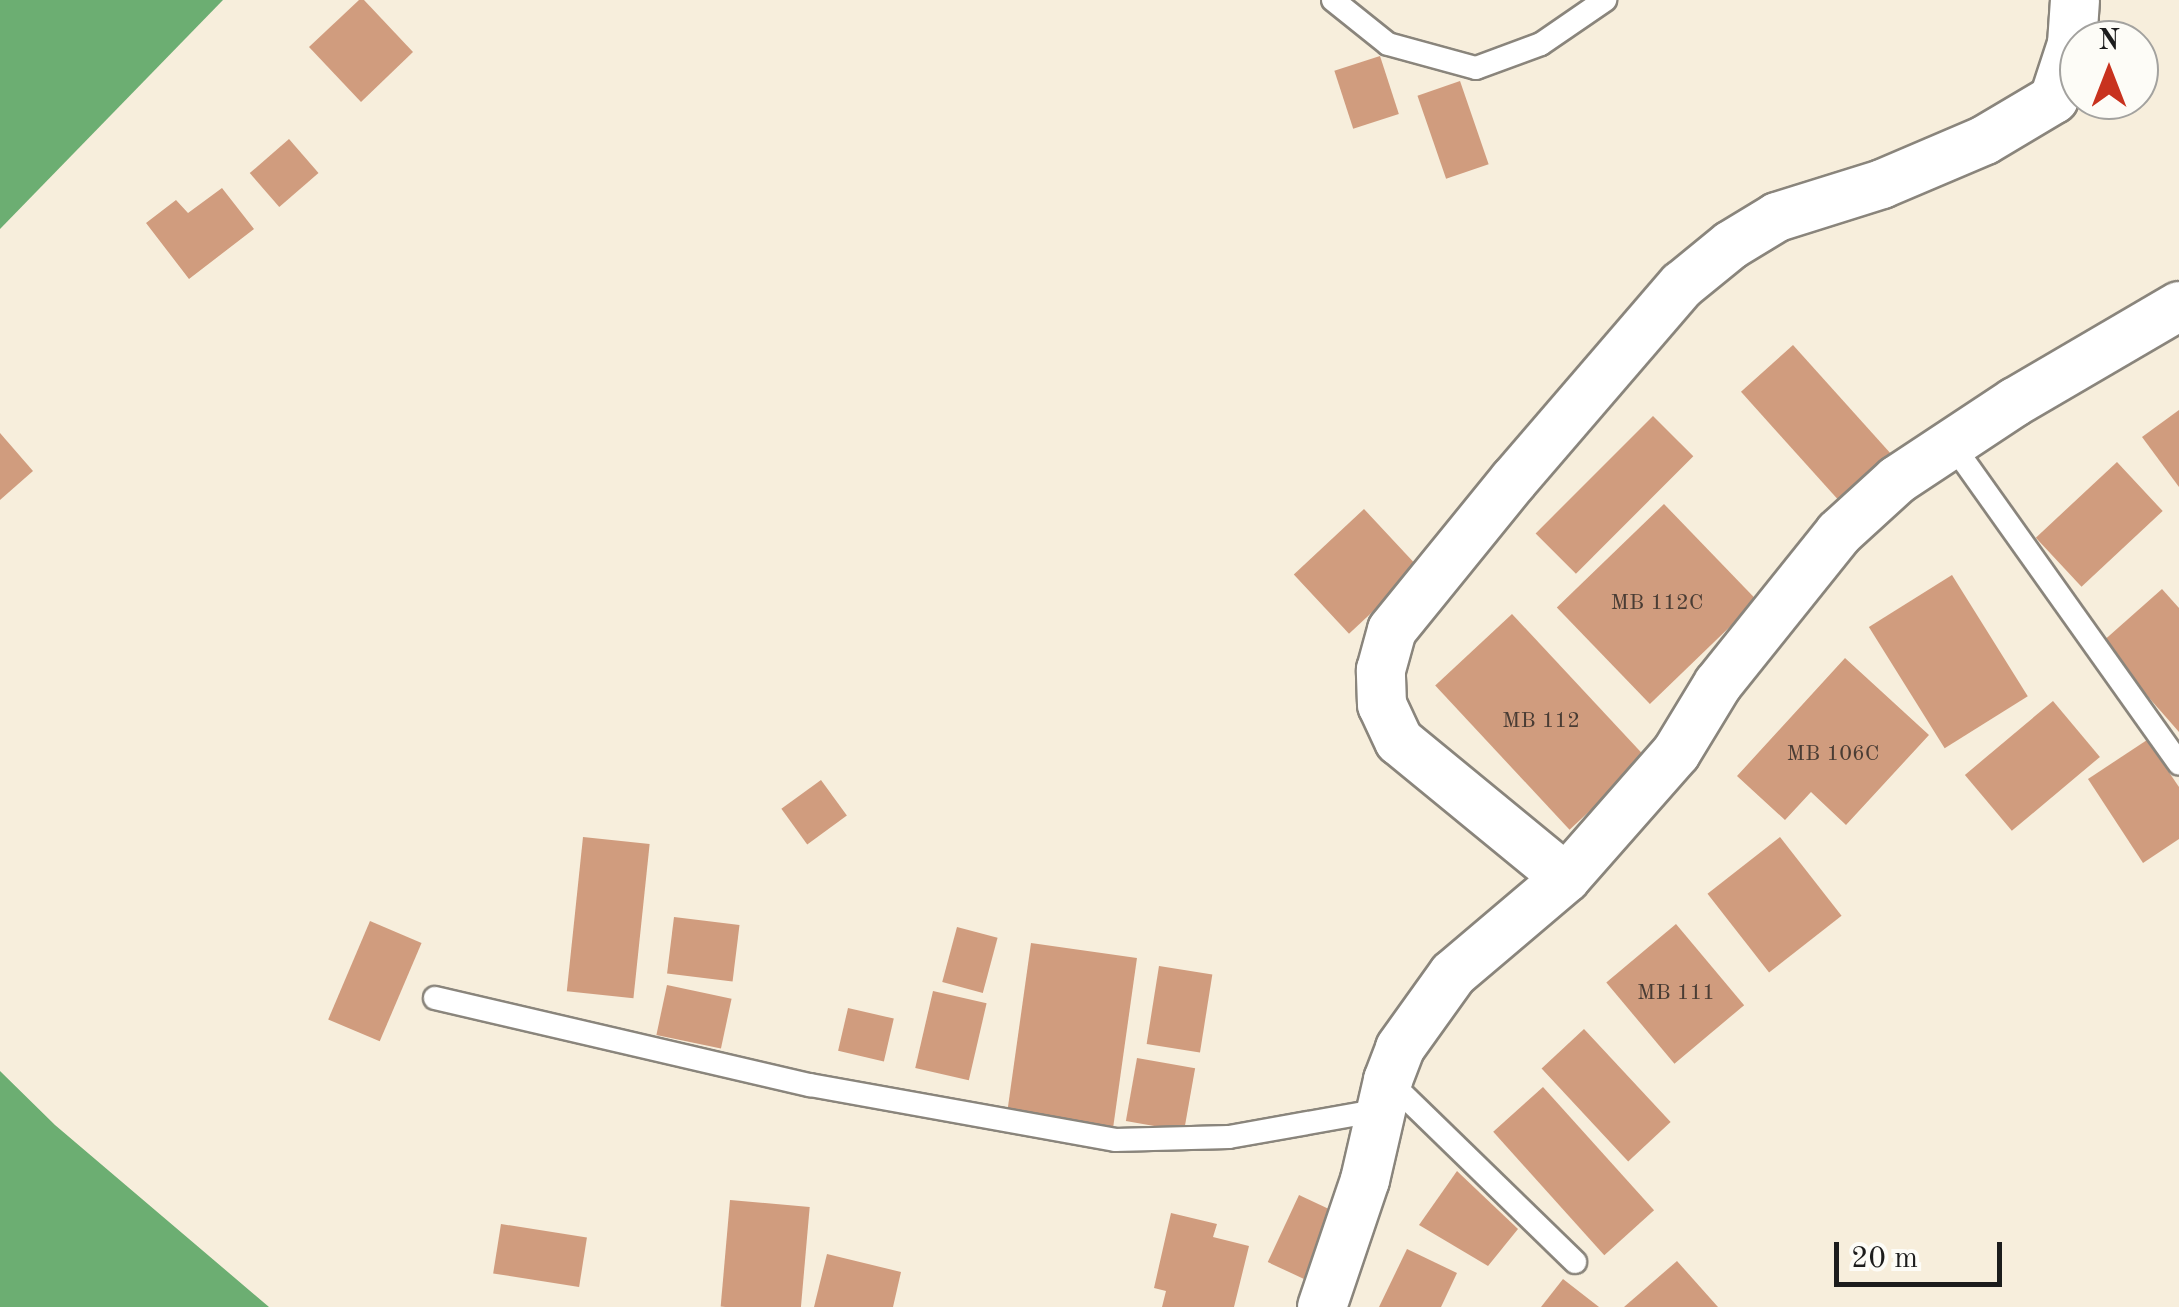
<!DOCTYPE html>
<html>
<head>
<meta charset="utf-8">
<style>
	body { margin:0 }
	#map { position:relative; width:2179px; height:1307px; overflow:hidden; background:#f7eedc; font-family:"Old Standard TT",serif }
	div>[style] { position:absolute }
	.forest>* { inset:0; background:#6cae72 }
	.building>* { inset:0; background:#d09c7e; transform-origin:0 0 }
	.roads { filter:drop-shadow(2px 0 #8a857c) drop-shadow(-2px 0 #8a857c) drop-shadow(0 2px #8a857c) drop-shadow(0 -2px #8a857c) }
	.service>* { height:22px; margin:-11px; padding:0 11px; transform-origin:11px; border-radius:11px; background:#fff }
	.minor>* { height:48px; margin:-24px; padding:0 24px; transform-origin:24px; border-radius:24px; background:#fff }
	span { translate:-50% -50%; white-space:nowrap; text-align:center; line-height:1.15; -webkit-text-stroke:9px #fdfcf7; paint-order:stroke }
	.number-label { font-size:22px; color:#493c34 }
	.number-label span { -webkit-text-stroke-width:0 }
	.north { position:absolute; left:2059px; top:20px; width:100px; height:100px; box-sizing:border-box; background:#fdfcf7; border:2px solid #a3a29f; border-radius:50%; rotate:0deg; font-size:28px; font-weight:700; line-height:40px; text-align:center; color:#1c1c1c }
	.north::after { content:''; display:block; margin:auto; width:35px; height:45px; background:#c8321e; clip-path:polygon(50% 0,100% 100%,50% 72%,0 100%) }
	.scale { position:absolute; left:1834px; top:1242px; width:168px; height:45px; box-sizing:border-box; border:5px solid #1c1c1c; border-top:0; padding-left:12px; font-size:30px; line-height:35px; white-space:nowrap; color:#1c1c1c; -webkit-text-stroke:8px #fdfcf7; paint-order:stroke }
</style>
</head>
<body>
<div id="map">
	<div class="forest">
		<i style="clip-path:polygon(0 0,223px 0,0 229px)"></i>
		<i style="clip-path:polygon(0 1071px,55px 1125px,269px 1307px,0 1307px)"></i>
	</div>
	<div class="building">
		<i style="clip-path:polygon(359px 0,364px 0,413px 52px,361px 102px,309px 47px)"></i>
		<i style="left:1380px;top:56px;width:61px;height:48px;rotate:72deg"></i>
		<i style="left:1460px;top:81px;width:88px;height:45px;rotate:71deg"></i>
		<i style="left:289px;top:139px;width:45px;height:52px;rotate:49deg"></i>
		<i style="clip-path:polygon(222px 188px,254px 229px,189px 279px,146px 223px,176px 200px,188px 213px)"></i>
		<i style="left:1793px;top:345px;width:158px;height:70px;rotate:48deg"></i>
		<i style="clip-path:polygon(2179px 410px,2179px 487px,2142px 437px)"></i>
		<i style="left:1653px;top:416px;width:57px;height:166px;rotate:45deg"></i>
		<i style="clip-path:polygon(0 433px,33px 471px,0 500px)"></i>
		<i style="left:2117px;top:462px;width:67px;height:111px;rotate:47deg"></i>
		<i style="left:1664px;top:504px;width:134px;height:149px;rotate:46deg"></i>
		<i style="left:1364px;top:509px;width:81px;height:96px;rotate:47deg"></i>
		<i style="left:1952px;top:575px;width:143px;height:98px;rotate:58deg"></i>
		<i style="clip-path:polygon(2162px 589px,2179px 608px,2179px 732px,2101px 643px)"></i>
		<i style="left:1512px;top:614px;width:197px;height:105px;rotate:47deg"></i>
		<i style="clip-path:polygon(1845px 658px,1929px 735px,1846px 825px,1811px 792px,1785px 820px,1737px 776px)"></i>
		<i style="left:2053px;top:701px;width:73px;height:115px;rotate:50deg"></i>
		<i style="clip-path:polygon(2147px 740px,2179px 787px,2179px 839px,2143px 863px,2088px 779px)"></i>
		<i style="left:821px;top:780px;width:44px;height:49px;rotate:54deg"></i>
		<i style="left:583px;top:837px;width:67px;height:155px;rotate:6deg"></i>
		<i style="left:1780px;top:837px;width:100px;height:92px;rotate:52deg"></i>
		<i style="left:674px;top:917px;width:66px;height:57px;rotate:7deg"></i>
		<i style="left:370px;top:921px;width:56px;height:107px;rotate:23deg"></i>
		<i style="left:1676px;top:924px;width:106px;height:91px;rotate:50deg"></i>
		<i style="left:957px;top:927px;width:42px;height:57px;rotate:15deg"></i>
		<i style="left:1031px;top:943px;width:107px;height:176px;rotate:8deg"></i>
		<i style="left:1159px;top:966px;width:54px;height:79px;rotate:9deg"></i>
		<i style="left:667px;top:985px;width:66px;height:51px;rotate:12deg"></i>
		<i style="left:933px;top:991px;width:55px;height:79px;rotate:13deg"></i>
		<i style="left:848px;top:1008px;width:47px;height:44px;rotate:13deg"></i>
		<i style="left:1584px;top:1029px;width:127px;height:58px;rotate:47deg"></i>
		<i style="left:1137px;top:1058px;width:59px;height:64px;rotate:10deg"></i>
		<i style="left:1543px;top:1087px;width:166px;height:67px;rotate:48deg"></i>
		<i style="clip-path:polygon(1457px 1171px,1518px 1229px,1488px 1266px,1419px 1225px)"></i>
		<i style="left:1299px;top:1195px;width:53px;height:74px;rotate:25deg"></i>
		<i style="left:730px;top:1200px;width:80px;height:107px;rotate:5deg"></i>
		<i style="clip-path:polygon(1171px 1213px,1217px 1224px,1213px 1237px,1249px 1246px,1234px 1307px,1162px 1307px,1166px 1291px,1154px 1288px)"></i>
		<i style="left:501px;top:1224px;width:87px;height:50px;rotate:9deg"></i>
		<i style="clip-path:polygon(1407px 1249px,1457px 1273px,1441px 1307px,1379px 1307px)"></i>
		<i style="clip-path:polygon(827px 1254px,901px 1272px,893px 1307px,814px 1307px)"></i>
		<i style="clip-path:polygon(1677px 1261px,1718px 1307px,1624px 1307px)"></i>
		<i style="clip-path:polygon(1563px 1279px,1599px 1307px,1541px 1307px)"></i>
	</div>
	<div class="roads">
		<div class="service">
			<i style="left:1333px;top:0;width:70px;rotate:38.7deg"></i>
			<i style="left:1388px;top:44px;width:91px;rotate:15.3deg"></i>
			<i style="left:1476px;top:68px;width:69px;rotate:-20.3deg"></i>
			<i style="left:1541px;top:44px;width:78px;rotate:-34.5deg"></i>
			<i style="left:1952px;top:444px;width:392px;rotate:54.6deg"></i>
			<i style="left:435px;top:998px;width:385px;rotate:13.1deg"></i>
			<i style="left:810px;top:1085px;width:310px;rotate:10.2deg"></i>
			<i style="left:1115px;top:1140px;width:114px;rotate:-1.5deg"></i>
			<i style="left:1229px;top:1137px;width:154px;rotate:-10.1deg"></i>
			<i style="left:1388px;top:1080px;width:261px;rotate:44.2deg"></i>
		</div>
		<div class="minor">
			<i style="left:1566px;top:878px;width:167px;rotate:-48.7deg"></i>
			<i style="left:1676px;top:753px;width:81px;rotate:-58.7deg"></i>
			<i style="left:1718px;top:684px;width:193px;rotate:-51.3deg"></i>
			<i style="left:1839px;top:533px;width:79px;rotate:-42.4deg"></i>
			<i style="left:1897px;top:480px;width:141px;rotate:-33.5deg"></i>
			<i style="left:2015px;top:402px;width:190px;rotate:-30.3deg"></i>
			<i style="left:1322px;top:1307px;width:134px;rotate:-71.3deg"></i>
			<i style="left:1365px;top:1180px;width:103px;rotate:-77deg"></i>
			<i style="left:1388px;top:1080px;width:34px;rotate:-69deg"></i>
			<i style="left:1400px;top:1048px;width:91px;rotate:-54.4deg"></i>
			<i style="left:1453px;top:974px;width:148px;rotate:-40.3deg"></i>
			<i style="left:1566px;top:878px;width:216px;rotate:-140.6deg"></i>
			<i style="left:1399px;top:741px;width:40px;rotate:-115deg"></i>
			<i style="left:1382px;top:705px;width:35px;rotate:-92deg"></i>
			<i style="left:1381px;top:670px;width:41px;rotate:-74.6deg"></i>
			<i style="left:1392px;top:630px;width:193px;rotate:-50.9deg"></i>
			<i style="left:1514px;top:480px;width:257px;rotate:-49.3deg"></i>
			<i style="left:1682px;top:285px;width:63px;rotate:-39.2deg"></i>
			<i style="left:1731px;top:245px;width:54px;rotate:-31.3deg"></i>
			<i style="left:1777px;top:217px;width:110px;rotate:-17.4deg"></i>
			<i style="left:1882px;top:184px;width:112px;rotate:-23.1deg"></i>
			<i style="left:1985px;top:140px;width:80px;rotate:-30.7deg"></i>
			<i style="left:2054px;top:99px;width:58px;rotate:-71.9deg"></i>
			<i style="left:2072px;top:44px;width:44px;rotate:-86.1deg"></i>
		</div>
	</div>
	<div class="number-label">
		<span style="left:1657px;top:604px">MB 112C</span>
		<span style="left:1541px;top:722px">MB 112</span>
		<span style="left:1833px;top:755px">MB 106C</span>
		<span style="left:1676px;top:994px">MB 111</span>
	</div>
	<div class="north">N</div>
	<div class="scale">20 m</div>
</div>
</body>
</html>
